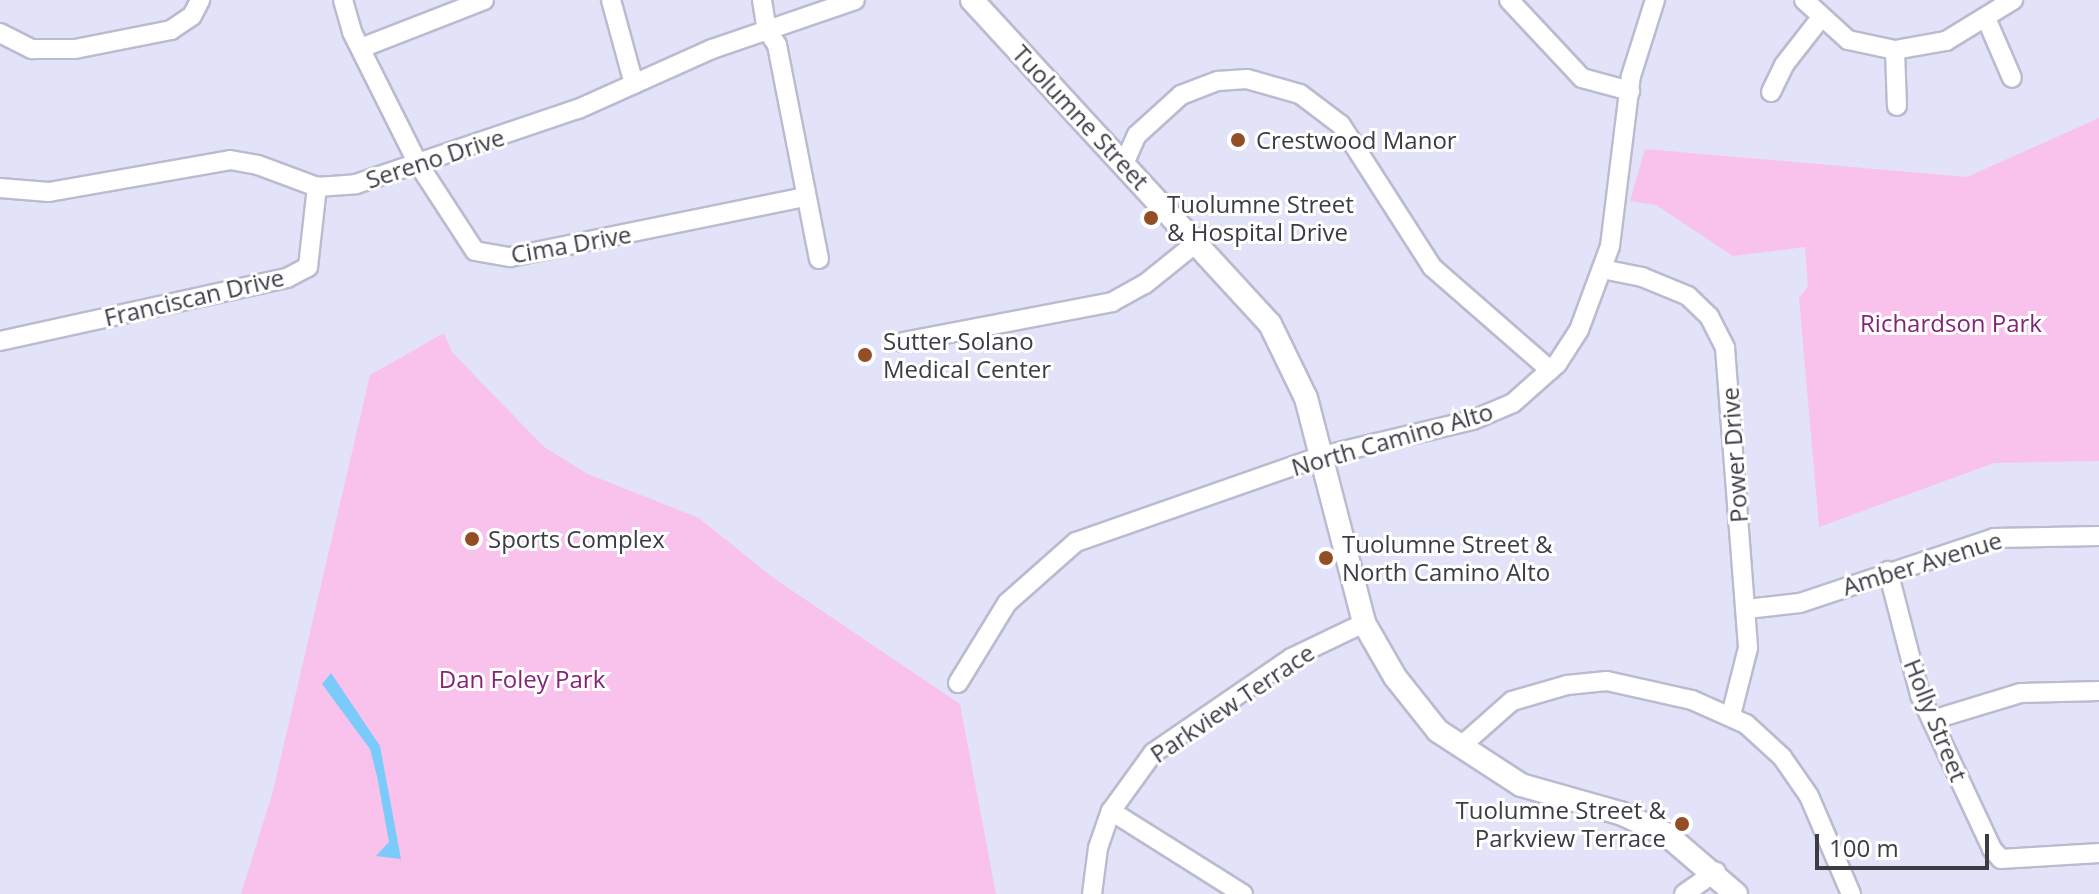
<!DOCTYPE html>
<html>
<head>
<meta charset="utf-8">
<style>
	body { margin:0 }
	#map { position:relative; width:2099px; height:894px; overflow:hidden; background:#e2e3f9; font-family:"Open Sans",sans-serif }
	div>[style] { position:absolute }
	.green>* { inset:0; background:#f9c2ec }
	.water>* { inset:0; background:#7acbf9 }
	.roads { filter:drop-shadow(2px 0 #bbbbd0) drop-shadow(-2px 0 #bbbbd0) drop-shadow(0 2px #bbbbd0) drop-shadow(0 -2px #bbbbd0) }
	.minor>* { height:18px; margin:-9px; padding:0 9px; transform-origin:9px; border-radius:9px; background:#fff }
	.major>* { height:22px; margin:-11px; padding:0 11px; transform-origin:11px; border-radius:11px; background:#fff }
	.dots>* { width:22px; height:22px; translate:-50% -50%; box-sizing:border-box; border:4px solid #fff; border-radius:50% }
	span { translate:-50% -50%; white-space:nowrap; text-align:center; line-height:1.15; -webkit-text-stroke:6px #fff; paint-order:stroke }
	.street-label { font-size:24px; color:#3c3c45 }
	.poi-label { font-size:24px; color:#3c3c45 }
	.left { translate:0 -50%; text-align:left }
	.right { translate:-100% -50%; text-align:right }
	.park-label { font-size:24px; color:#832576 }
	.scale { position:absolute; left:1815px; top:834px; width:174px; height:36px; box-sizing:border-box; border:4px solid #3c3c45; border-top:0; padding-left:10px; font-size:24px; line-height:28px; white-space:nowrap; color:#3c3c45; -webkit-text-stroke:6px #fff; paint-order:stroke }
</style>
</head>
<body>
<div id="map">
	<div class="green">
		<i style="clip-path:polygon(2099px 118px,2099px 461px,1994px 463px,1819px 527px,1799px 298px,1808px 286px,1805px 247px,1733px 256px,1656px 205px,1630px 201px,1645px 149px,1967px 177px)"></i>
		<i style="clip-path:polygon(444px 333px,452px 352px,544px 447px,588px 474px,699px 518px,775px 579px,960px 704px,996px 894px,241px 894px,273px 791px,370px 375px)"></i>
	</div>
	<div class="water">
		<i style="clip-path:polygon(331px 673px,380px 746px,401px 859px,376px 856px,389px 842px,377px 776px,370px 749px,322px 684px)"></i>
	</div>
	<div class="roads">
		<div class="minor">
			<i style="left:343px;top:0;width:33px;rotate:74deg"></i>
			<i style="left:352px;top:32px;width:145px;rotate:63.4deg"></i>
			<i style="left:417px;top:162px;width:106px;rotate:56.9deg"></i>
			<i style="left:475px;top:251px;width:36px;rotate:10deg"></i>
			<i style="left:510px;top:257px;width:302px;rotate:-11.5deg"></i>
			<i style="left:611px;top:0;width:87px;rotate:74.7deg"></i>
			<i style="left:762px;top:0;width:30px;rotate:81deg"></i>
			<i style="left:767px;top:30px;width:18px;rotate:56deg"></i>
			<i style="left:777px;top:45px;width:218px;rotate:78.9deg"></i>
			<i style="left:1509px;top:0;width:107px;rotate:46.9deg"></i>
			<i style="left:1582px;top:78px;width:50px;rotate:15.2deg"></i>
			<i style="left:1804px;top:0;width:59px;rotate:42.3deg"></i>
			<i style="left:1848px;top:40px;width:48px;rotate:12deg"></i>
			<i style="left:1895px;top:50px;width:52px;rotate:-10deg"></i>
			<i style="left:1946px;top:41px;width:79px;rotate:-31.5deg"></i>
			<i style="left:1986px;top:18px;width:65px;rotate:66.6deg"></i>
			<i style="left:0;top:33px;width:36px;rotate:27deg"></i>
			<i style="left:32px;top:49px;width:43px"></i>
			<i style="left:75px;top:49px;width:98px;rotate:-11.2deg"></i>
			<i style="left:171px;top:30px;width:25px;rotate:-34deg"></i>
			<i style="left:192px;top:16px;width:18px;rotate:-63deg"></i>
			<i style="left:361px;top:48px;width:132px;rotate:-21.3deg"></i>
			<i style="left:1895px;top:50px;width:56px;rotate:88deg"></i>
			<i style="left:1771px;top:92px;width:30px;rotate:-64deg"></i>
			<i style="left:1784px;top:65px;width:58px;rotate:-52deg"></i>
			<i style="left:1123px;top:166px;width:34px;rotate:-66deg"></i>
			<i style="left:1137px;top:135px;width:59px;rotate:-42.3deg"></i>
			<i style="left:1181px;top:95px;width:40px;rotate:-21deg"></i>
			<i style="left:1218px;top:81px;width:29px;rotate:-4deg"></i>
			<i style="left:1247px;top:79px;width:55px;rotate:15.8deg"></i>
			<i style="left:1300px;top:94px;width:51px;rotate:37.1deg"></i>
			<i style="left:1341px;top:125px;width:169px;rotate:57.3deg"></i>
			<i style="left:1432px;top:267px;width:157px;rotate:41.1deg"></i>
			<i style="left:0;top:188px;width:49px;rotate:4.7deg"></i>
			<i style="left:49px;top:192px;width:184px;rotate:-10deg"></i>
			<i style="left:230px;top:160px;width:28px;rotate:10deg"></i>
			<i style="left:258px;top:165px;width:63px;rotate:20.4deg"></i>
			<i style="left:317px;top:187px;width:39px;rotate:-4deg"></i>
			<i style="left:356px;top:184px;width:234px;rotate:-18.7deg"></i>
			<i style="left:578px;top:109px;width:147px;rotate:-24.1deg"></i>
			<i style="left:712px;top:49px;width:151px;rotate:-18.9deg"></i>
			<i style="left:1602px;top:269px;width:41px;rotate:11.3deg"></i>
			<i style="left:1642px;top:277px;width:50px;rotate:22.4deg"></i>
			<i style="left:1688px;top:296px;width:29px;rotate:44deg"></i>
			<i style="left:1709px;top:316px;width:36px;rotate:63deg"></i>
			<i style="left:1725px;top:348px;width:301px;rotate:85.6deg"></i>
			<i style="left:1748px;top:648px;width:69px;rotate:104.2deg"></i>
			<i style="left:0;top:341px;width:294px;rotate:-12.4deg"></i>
			<i style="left:287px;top:278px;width:24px;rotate:-28deg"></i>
			<i style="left:308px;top:267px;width:81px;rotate:-83.6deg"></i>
			<i style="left:903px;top:342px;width:213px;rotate:-10.8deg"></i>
			<i style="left:1112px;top:302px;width:38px;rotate:-29deg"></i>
			<i style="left:1145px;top:284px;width:67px;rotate:-38.9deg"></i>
			<i style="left:1888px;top:571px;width:128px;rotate:75.5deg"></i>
			<i style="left:1920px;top:695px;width:170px;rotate:64.9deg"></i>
			<i style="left:1992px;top:849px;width:13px;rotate:48deg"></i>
			<i style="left:2001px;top:859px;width:98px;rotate:-3.5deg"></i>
			<i style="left:1747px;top:609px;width:53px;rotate:-6.5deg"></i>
			<i style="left:1800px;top:603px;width:205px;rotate:-18.5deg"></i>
			<i style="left:1994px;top:538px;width:105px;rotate:-1.1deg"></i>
			<i style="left:958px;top:683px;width:94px;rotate:-58.5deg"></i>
			<i style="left:1007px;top:603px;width:92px;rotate:-41.5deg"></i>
			<i style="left:1076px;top:542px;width:261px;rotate:-19.3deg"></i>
			<i style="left:1322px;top:456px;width:155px;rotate:-13.4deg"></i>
			<i style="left:1473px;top:420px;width:43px;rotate:-23deg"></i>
			<i style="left:1513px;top:403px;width:59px;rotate:-41.6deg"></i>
			<i style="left:1557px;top:364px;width:40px;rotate:-57.1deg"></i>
			<i style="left:1579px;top:330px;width:90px;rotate:-69.7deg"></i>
			<i style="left:1610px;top:246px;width:171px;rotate:-83deg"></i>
			<i style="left:1631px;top:76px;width:80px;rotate:-72.5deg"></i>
			<i style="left:1932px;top:720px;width:93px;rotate:-16.9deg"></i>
			<i style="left:2021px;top:693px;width:78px;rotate:-1.5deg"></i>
			<i style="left:1460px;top:747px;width:69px;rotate:-41.5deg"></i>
			<i style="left:1512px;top:701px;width:57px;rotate:-16.2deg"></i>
			<i style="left:1567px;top:685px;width:40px;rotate:-5.7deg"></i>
			<i style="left:1607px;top:681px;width:87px;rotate:12.6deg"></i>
			<i style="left:1692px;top:700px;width:59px;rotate:24deg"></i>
			<i style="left:1746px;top:724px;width:49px;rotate:42.5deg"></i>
			<i style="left:1782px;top:757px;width:47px;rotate:55.3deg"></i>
			<i style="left:1809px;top:796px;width:107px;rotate:66.8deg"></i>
			<i style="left:1111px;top:811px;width:156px;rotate:32.2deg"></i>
			<i style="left:1092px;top:894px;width:46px;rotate:-82.6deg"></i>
			<i style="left:1098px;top:848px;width:39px;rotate:-71deg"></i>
			<i style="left:1111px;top:811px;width:72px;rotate:-54.1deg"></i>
			<i style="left:1153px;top:753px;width:168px;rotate:-34.5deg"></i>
			<i style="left:1291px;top:658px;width:81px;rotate:-25.6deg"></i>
			<i style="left:1684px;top:894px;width:39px;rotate:-35deg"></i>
		</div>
		<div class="major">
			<i style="left:972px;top:0;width:440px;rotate:47.4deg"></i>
			<i style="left:1270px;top:324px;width:82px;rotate:64.1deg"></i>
			<i style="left:1306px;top:398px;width:232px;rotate:75.5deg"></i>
			<i style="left:1364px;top:623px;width:62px;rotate:60.1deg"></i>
			<i style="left:1395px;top:677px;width:69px;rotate:51.5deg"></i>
			<i style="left:1438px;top:731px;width:99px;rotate:33deg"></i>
			<i style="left:1521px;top:785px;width:103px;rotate:15.8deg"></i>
			<i style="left:1620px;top:813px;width:51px;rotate:24.5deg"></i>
			<i style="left:1666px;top:834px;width:92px;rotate:40.6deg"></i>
		</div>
	</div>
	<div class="dots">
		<i style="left:1238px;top:140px;background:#944e25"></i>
		<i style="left:1151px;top:218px;background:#944e25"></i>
		<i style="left:865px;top:355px;background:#944e25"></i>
		<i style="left:472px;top:539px;background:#944e25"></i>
		<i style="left:1326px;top:558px;background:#944e25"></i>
		<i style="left:1682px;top:824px;background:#944e25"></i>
	</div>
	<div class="street-label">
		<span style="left:1081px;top:117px;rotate:47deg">Tuolumne Street</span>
		<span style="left:435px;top:158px;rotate:-18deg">Sereno Drive</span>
		<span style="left:571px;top:244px;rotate:-10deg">Cima Drive</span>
		<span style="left:194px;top:297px;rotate:-13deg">Franciscan Drive</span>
		<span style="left:1392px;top:439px;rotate:-16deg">North Camino Alto</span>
		<span style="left:1734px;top:455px;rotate:-94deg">Power Drive</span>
		<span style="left:1922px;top:563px;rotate:-17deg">Amber Avenue</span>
		<span style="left:1232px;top:703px;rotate:-34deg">Parkview Terrace</span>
		<span style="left:1936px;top:720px;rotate:68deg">Holly Street</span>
	</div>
	<div class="poi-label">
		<span class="left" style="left:1256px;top:140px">Crestwood Manor</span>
		<span class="left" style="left:1167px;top:218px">Tuolumne Street<br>&amp; Hospital Drive</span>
		<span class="left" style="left:883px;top:355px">Sutter Solano<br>Medical Center</span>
		<span class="left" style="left:488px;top:539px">Sports Complex</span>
		<span class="left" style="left:1342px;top:558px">Tuolumne Street &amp;<br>North Camino Alto</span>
		<span class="right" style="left:1666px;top:824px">Tuolumne Street &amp;<br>Parkview Terrace</span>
	</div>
	<div class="park-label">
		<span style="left:1951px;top:323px">Richardson Park</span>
		<span style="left:522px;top:679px">Dan Foley Park</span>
	</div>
	<div class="scale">100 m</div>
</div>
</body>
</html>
